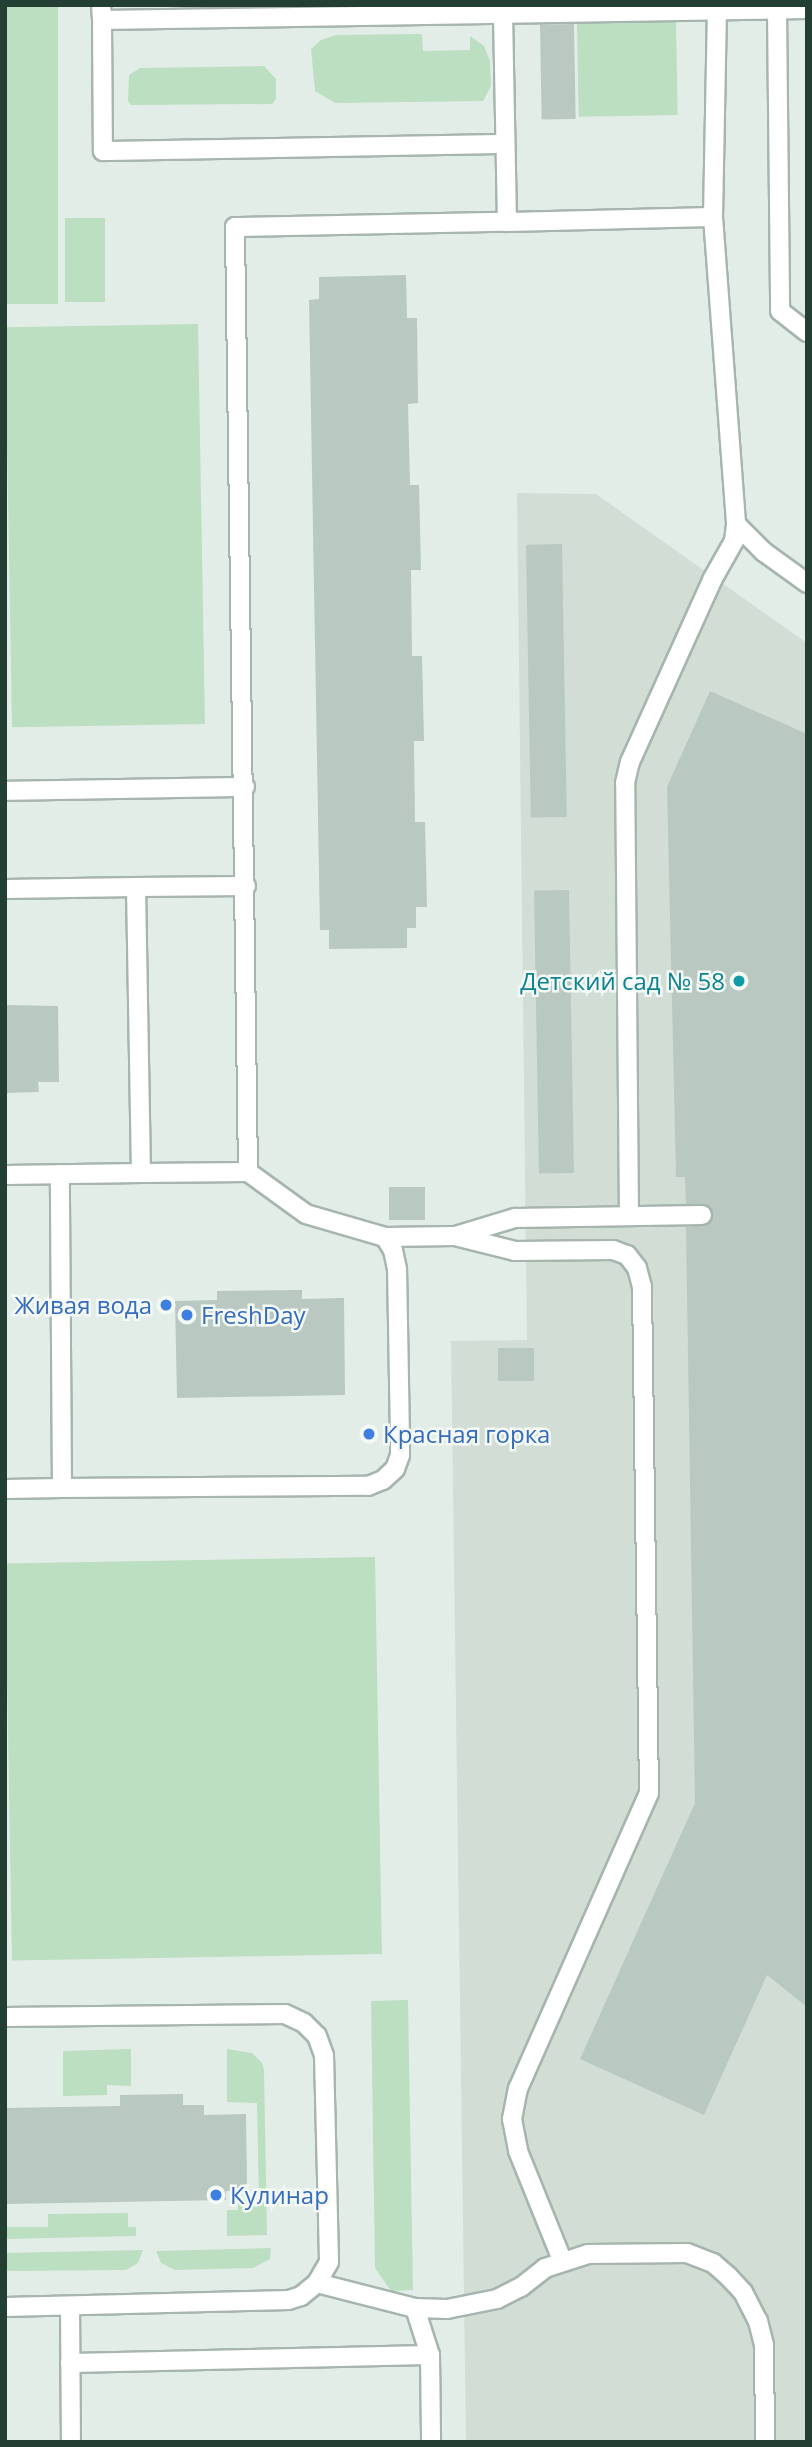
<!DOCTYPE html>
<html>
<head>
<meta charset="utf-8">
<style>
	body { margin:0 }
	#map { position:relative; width:812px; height:2447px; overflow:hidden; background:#e3ede8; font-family:"Open Sans",sans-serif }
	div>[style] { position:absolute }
	.built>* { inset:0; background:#d2ddd6 }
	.green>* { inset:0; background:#bcdec1; transform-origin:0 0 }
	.building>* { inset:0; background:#b9c8c0; transform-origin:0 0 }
	.roads { filter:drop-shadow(2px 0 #a6b5ae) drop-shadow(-2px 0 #a6b5ae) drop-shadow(0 2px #a6b5ae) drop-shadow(0 -2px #a6b5ae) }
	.lane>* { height:18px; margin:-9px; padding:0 9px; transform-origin:9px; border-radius:9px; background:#fff }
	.dots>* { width:19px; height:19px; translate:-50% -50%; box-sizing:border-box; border:4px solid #f4f9f6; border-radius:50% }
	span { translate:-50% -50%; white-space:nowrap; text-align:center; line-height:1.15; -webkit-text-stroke:5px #f4f9f6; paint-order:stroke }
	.culture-label { font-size:24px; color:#0d838f }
	.right { translate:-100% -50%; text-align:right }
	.shop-label { font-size:24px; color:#366cbe }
	.left { translate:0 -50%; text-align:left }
	.frame { position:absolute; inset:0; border:7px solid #233f34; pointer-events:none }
</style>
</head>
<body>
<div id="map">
	<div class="built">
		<i style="clip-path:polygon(517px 493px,596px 494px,807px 643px,807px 2442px,466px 2442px,451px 1341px,527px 1340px)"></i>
	</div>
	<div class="green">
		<i style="left:5px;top:5px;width:53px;height:299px"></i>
		<i style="left:676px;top:21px;width:94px;height:99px;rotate:89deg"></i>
		<i style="clip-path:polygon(422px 34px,423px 51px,470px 50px,470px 36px,484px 46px,490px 61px,491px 86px,483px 101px,335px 103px,315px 91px,311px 49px,321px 40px,336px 35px)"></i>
		<i style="clip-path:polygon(264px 66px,276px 79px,276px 99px,272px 104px,131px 105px,128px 101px,129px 75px,140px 68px)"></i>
		<i style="left:65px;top:218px;width:40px;height:84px"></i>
		<i style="left:198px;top:324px;width:400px;height:193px;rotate:89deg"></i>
		<i style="left:375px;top:1557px;width:397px;height:370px;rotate:89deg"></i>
		<i style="clip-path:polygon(408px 2000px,413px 2290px,391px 2291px,375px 2268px,371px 2001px)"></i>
		<i style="clip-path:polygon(131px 2049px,131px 2086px,107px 2085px,107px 2095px,63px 2096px,63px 2051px)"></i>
		<i style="clip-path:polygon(227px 2049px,252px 2053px,262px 2063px,264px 2070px,267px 2235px,227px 2236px,227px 2210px,238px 2210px,238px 2201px,259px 2200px,257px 2103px,227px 2102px)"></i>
		<i style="clip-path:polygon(128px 2213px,128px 2227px,136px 2227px,136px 2236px,5px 2239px,5px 2227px,48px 2227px,48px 2214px)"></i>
		<i style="clip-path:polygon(271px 2248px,270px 2259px,253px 2268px,175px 2270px,161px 2263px,156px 2251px)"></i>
		<i style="clip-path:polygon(143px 2250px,138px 2263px,126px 2270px,5px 2271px,5px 2253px)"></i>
	</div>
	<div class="building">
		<i style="left:574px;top:24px;width:95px;height:34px;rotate:89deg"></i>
		<i style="clip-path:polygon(406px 275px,407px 318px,417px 318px,418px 403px,408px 404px,410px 485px,419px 485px,421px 570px,411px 570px,412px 656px,422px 656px,424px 741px,414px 741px,415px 822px,425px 822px,427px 907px,416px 907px,416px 928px,407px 928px,407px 948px,329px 949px,329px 930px,320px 930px,309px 300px,319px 299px,319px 277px)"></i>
		<i style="left:562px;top:544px;width:273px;height:36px;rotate:89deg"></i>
		<i style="clip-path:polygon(710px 691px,807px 734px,807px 2007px,767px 1975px,704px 2115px,580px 2059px,695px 1803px,686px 1227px,707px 1225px,713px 1214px,707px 1205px,686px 1204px,685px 1177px,676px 1177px,667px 787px)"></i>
		<i style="left:569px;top:890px;width:283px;height:35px;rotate:89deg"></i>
		<i style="clip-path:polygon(5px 1005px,58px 1006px,59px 1082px,38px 1082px,39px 1092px,5px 1093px)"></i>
		<i style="left:389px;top:1187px;width:36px;height:33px"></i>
		<i style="clip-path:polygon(302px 1290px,302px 1299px,344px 1298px,345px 1395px,177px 1398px,175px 1301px,217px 1300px,217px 1291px)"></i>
		<i style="left:498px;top:1348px;width:36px;height:33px"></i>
		<i style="clip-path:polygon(183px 2094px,183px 2105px,204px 2105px,204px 2115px,246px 2114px,247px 2190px,226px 2191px,226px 2200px,5px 2204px,5px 2108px,120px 2106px,120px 2095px)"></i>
	</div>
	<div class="roads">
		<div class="lane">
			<i style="left:101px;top:5px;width:15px;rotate:86deg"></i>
			<i style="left:102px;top:20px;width:705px;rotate:-0.89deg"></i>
			<i style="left:777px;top:10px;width:301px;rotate:89.4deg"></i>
			<i style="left:780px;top:311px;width:34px;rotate:38deg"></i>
			<i style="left:102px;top:20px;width:131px;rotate:89.6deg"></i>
			<i style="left:103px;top:151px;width:402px;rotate:-1deg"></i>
			<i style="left:713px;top:217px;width:308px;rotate:85.7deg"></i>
			<i style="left:736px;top:524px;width:40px;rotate:45deg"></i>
			<i style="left:764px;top:552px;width:53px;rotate:35.8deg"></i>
			<i style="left:507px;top:222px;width:206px;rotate:-1.4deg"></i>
			<i style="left:713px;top:217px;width:212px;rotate:-88.9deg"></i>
			<i style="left:5px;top:791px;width:240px;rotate:-1deg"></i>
			<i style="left:136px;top:887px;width:110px;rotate:-0.5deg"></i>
			<i style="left:5px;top:889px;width:131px;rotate:-0.9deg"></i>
			<i style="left:136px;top:887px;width:286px;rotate:89deg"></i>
			<i style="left:141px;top:1173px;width:107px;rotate:-0.5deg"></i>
			<i style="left:248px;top:1172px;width:945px;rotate:-90.79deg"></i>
			<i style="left:235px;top:227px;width:272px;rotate:-1.1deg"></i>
			<i style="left:507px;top:222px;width:208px;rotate:-91.1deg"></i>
			<i style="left:5px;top:1175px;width:136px;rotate:-0.8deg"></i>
			<i style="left:629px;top:1216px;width:433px;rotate:-90.5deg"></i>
			<i style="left:625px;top:783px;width:22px;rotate:-77deg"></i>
			<i style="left:630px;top:762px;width:200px;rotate:-65.7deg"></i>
			<i style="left:712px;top:580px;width:45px;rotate:-60.6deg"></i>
			<i style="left:734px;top:541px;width:17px;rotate:-83deg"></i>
			<i style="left:455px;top:1236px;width:62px;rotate:14deg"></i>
			<i style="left:515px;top:1251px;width:98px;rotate:-0.6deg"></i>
			<i style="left:613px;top:1250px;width:15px;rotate:20deg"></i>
			<i style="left:627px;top:1255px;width:16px;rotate:52deg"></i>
			<i style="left:637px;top:1268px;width:20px;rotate:75deg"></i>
			<i style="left:642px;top:1287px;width:506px;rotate:89.21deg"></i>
			<i style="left:649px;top:1793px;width:323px;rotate:113.9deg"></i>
			<i style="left:518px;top:2088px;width:32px;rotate:101deg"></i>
			<i style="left:512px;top:2119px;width:33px;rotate:79deg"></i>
			<i style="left:518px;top:2151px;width:118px;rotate:68deg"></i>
			<i style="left:385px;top:1237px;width:70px;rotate:-0.8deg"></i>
			<i style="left:455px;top:1236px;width:63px;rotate:-16.7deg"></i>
			<i style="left:515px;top:1218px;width:187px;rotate:-0.9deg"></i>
			<i style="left:62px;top:1488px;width:306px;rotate:-0.4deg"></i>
			<i style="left:368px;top:1486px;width:16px;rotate:-22deg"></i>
			<i style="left:383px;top:1480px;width:16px;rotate:-43deg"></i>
			<i style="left:395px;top:1469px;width:15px;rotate:-70deg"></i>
			<i style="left:400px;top:1455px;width:16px;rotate:-90deg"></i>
			<i style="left:400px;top:1439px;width:170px;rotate:-91deg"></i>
			<i style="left:397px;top:1269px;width:19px;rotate:-102deg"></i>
			<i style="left:393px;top:1250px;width:15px;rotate:-122deg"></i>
			<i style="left:385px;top:1237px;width:82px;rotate:-163.8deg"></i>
			<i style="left:306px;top:1214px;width:72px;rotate:-144.1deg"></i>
			<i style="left:5px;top:1489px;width:57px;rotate:-1deg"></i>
			<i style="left:62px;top:1488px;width:314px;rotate:-90.4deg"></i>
			<i style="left:5px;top:2017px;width:280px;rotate:-0.6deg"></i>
			<i style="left:285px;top:2014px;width:21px;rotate:25deg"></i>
			<i style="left:304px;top:2023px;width:18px;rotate:45deg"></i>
			<i style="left:317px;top:2036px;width:20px;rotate:70deg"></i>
			<i style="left:324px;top:2055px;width:207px;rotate:88.6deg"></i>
			<i style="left:329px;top:2262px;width:24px;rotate:120deg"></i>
			<i style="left:317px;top:2283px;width:21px;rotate:141deg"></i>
			<i style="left:301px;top:2296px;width:13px;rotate:162deg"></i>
			<i style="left:289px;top:2300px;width:284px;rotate:178.6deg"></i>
			<i style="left:317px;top:2283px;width:101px;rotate:14.3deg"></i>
			<i style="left:415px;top:2308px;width:49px;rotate:72.3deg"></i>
			<i style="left:430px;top:2355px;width:87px;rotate:89.3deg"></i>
			<i style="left:70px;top:2306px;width:136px;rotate:89.6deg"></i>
			<i style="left:415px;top:2308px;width:32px;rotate:2deg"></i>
			<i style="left:447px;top:2309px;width:51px;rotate:-11.3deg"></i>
			<i style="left:497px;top:2299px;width:27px;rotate:-27deg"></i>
			<i style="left:521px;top:2287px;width:31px;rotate:-38deg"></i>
			<i style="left:545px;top:2268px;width:45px;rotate:-18deg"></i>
			<i style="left:588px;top:2254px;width:99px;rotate:-0.6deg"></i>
			<i style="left:687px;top:2253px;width:28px;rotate:21deg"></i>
			<i style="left:713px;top:2263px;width:20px;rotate:41deg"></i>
			<i style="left:728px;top:2276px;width:22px;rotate:47deg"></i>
			<i style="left:743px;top:2292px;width:33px;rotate:63deg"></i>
			<i style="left:758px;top:2321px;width:25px;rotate:76deg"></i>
			<i style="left:764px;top:2345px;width:97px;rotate:89.4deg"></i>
			<i style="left:70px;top:2363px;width:360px;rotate:-1.3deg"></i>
		</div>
	</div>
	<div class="dots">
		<i style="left:739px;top:981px;background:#0f9aa8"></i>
		<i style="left:166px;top:1305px;background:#3f7fe0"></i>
		<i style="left:187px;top:1315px;background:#3f7fe0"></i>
		<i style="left:369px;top:1434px;background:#3f7fe0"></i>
		<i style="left:216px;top:2195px;background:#3f7fe0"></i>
	</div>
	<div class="culture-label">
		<span class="right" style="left:725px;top:981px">Детский сад № 58</span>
	</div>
	<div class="shop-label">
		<span class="right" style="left:152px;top:1305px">Живая вода</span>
		<span class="left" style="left:201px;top:1315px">FreshDay</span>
		<span class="left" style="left:383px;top:1434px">Красная горка</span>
		<span class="left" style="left:230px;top:2195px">Кулинар</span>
	</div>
	<div class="frame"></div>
</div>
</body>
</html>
